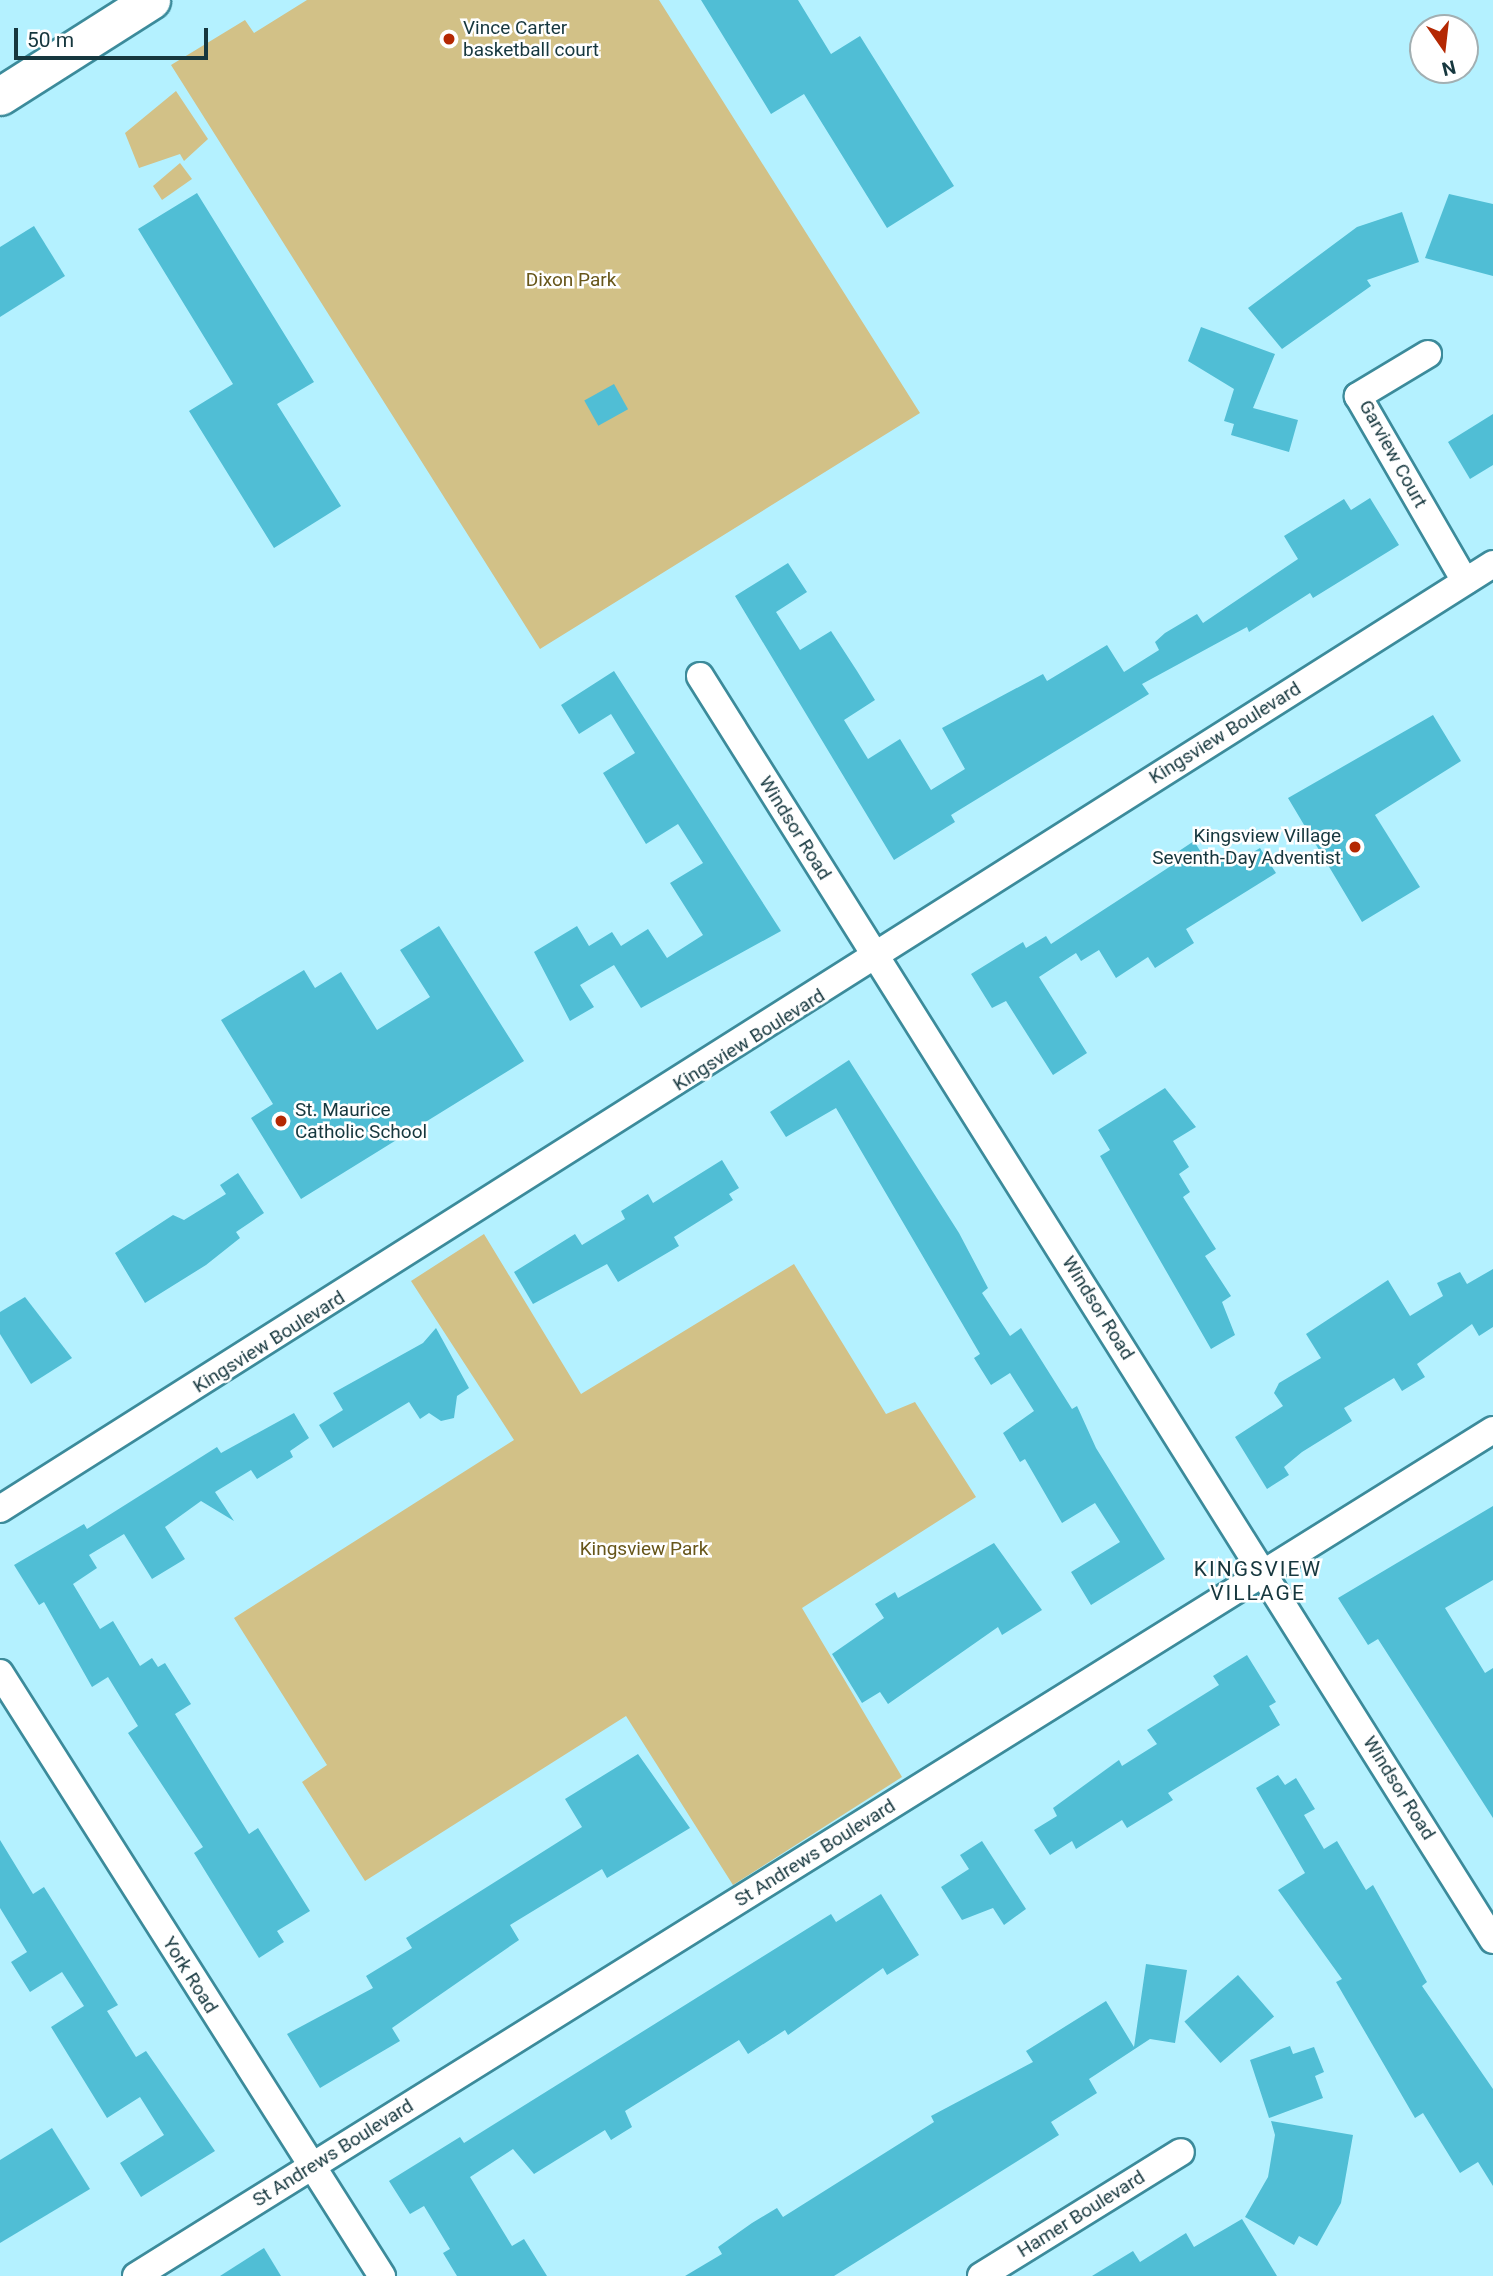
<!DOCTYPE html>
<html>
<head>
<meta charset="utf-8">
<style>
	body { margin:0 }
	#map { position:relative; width:1493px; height:2276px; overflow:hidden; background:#b4f1ff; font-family:Roboto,sans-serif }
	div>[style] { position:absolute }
	.green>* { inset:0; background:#d2c187 }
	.building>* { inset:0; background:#50bed5; transform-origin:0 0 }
	.roads { filter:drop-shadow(2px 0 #3c8b9b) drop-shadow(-2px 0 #3c8b9b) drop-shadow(0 2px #3c8b9b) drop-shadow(0 -2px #3c8b9b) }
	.minor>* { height:26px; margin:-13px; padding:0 13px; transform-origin:13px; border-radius:13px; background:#fff }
	.secondary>* { height:37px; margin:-18.5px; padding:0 18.5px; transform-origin:18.5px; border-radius:18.5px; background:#fff }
	.dots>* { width:19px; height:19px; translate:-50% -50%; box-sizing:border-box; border:4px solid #fff; border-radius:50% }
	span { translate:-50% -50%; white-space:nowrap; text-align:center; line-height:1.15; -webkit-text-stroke:5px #fff; paint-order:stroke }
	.poi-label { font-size:19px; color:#16373e }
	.left { translate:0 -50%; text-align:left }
	.right { translate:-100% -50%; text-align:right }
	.park-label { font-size:19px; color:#67561a }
	.street-label { font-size:19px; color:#16373e }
	.neighbourhood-label { font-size:21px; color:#16373e; letter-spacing:2px }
	.north { position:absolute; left:1409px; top:14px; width:70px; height:70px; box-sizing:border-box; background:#fff; border:2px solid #a2afb2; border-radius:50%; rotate:166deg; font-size:19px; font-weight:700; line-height:28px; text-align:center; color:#16373e }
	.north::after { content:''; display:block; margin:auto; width:24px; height:32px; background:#b42803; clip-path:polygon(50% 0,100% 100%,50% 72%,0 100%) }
	.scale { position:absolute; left:14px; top:28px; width:194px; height:32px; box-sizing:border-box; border:4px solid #16373e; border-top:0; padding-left:9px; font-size:21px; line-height:24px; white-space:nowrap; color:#16373e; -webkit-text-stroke:5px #fff; paint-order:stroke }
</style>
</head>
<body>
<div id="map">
	<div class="green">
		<i style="clip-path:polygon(307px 0,659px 0,920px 413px,540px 649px,171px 65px,245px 20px,254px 33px)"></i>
		<i style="clip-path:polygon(176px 91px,208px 139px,184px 161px,180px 154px,139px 168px,125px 133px)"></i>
		<i style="clip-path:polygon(180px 163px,192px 179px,162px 200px,153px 186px)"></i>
		<i style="clip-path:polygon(484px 1234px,581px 1394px,794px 1264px,886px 1414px,915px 1402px,976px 1497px,802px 1608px,902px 1777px,733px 1885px,626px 1716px,365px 1881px,302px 1782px,327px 1765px,234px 1618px,514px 1440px,411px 1281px)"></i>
	</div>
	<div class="building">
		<i style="clip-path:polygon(701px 0,798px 0,831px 54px,860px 36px,954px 186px,887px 228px,804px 94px,771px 114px)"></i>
		<i style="clip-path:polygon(197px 193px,314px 382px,277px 404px,341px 506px,274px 548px,189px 411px,233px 384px,138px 229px)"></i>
		<i style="clip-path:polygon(1449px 194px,1493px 204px,1493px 276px,1425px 258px)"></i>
		<i style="clip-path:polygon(1402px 212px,1419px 262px,1367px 280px,1371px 286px,1282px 349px,1248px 308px,1357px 227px)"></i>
		<i style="clip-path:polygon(34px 226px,65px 276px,0 317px,0 247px)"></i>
		<i style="clip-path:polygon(1201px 327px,1275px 354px,1253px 408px,1298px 420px,1289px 452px,1231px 435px,1234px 424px,1224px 421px,1234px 389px,1188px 361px)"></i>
		<i style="left:614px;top:384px;width:29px;height:34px;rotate:61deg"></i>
		<i style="clip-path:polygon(1493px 414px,1493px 465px,1470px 479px,1448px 442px)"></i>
		<i style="clip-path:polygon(1370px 498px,1399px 545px,1313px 598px,1310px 593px,1249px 632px,1247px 627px,1142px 684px,1149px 694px,951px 815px,955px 822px,894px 860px,735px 596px,788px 563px,807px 592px,776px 612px,800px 650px,831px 631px,857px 671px,875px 700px,844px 720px,868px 759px,900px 739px,931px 790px,965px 769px,942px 728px,1043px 674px,1047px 681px,1107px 645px,1124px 672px,1159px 650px,1155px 642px,1165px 633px,1197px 614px,1203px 623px,1298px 559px,1284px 536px,1344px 499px,1351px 510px)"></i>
		<i style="clip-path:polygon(614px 671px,781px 931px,641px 1008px,614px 965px,580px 985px,594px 1007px,570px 1021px,534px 952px,577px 926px,589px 946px,612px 932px,621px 946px,648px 929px,667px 958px,703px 935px,670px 883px,703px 863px,678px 824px,646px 844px,603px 773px,635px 753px,611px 714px,579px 734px,561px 705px)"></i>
		<i style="clip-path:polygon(1433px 715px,1461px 761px,1375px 815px,1420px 887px,1362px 922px,1288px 798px)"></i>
		<i style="clip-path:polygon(1194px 841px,1210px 867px,1234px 851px,1240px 860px,1260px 848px,1276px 873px,1186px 929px,1194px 943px,1155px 968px,1148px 957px,1116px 978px,1099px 950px,1081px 961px,1076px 953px,1039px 977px,1087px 1053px,1053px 1075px,1006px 1001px,992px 1008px,971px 974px,1023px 942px,1026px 948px,1046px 936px,1051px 944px,1177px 862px,1173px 855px)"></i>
		<i style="clip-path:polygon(439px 926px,524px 1061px,301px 1199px,251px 1118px,273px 1104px,221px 1020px,304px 970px,315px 988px,341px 972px,377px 1030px,430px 997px,400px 950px)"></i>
		<i style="clip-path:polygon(849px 1060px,959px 1233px,988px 1288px,982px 1293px,1010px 1336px,1021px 1328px,1072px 1409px,1077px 1406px,1096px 1448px,1165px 1559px,1091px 1605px,1071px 1572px,1120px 1542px,1095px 1503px,1062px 1523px,1025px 1459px,1020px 1462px,1003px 1433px,1034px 1411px,1010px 1373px,991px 1385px,974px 1358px,980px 1354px,836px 1108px,786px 1137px,770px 1112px)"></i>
		<i style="clip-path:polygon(1165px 1088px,1196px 1127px,1173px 1141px,1189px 1167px,1179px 1174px,1190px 1192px,1183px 1197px,1216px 1249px,1205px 1256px,1231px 1296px,1222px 1302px,1235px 1335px,1211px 1349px,1100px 1156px,1110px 1150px,1098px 1130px)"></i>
		<i style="clip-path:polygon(722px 1160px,739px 1188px,729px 1194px,733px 1200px,674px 1237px,679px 1246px,618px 1282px,607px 1264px,533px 1304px,514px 1272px,575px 1234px,582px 1245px,625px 1219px,621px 1211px,648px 1194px,653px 1203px)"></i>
		<i style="clip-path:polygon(238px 1173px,264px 1213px,236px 1232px,240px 1238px,206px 1265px,145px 1303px,115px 1253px,173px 1215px,184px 1220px,226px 1194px,220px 1185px)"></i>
		<i style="clip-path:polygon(1493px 1269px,1493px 1327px,1479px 1336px,1472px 1324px,1417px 1364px,1425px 1377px,1402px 1391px,1394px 1378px,1344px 1408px,1352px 1421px,1302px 1452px,1284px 1467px,1289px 1475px,1267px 1489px,1235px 1437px,1283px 1406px,1274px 1393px,1279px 1383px,1321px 1358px,1306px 1334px,1388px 1280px,1410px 1316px,1443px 1296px,1437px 1283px,1460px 1272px,1467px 1284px)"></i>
		<i style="clip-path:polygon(25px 1297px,72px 1358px,31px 1384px,0 1334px,0 1312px)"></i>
		<i style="clip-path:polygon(436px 1328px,469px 1388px,457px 1396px,454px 1418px,441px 1421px,429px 1413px,420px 1419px,409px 1402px,333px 1448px,319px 1425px,343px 1410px,333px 1393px,423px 1343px)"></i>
		<i style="clip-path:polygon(294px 1413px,309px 1438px,290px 1451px,293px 1457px,257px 1479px,251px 1470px,215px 1492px,234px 1521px,201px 1501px,165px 1527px,185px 1559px,152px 1579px,124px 1534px,89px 1555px,97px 1568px,73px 1584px,100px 1629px,113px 1621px,140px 1666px,152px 1658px,158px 1667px,165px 1663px,191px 1704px,175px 1714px,249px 1834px,258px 1828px,310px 1911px,277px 1931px,284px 1942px,259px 1958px,194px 1853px,203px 1847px,128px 1733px,138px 1726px,108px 1677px,92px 1687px,44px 1602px,39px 1605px,14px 1565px,84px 1524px,87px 1529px,217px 1447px,221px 1453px)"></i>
		<i style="clip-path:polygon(1493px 1506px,1493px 1580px,1445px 1608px,1485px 1673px,1493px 1668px,1493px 1818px,1378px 1639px,1368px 1645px,1338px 1598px)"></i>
		<i style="clip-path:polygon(994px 1543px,1042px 1610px,1002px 1635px,998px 1627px,888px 1704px,880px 1692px,862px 1703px,832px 1654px,884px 1618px,875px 1604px,895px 1592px,898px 1598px)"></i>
		<i style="clip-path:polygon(1247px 1655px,1276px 1702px,1269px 1706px,1280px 1725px,1168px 1793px,1173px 1800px,1127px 1828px,1122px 1820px,1076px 1849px,1072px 1841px,1050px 1855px,1034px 1830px,1057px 1816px,1053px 1808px,1119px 1760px,1122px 1766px,1157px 1744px,1147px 1730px,1219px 1685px,1213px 1676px)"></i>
		<i style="clip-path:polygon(638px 1754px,690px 1828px,607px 1878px,602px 1869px,510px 1925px,519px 1940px,392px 2028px,400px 2041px,320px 2088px,287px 2034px,373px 1988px,366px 1976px,412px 1948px,406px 1938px,582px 1827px,565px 1799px)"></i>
		<i style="clip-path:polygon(1278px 1775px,1285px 1785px,1296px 1778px,1315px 1809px,1304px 1815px,1324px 1849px,1337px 1841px,1366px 1890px,1373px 1885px,1427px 1982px,1422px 1986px,1493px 2089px,1493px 2186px,1478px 2162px,1460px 2173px,1423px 2113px,1415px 2118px,1336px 1982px,1342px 1979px,1278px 1890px,1305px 1873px,1256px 1788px)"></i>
		<i style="clip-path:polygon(0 1840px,33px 1894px,44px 1887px,118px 2005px,107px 2011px,136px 2057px,146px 2051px,215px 2151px,141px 2197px,120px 2163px,164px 2135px,140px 2097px,107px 2118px,51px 2027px,84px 2006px,62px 1972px,30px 1992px,11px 1962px,27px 1952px,0 1908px)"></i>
		<i style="clip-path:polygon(982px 1841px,1026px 1909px,1004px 1925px,993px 1908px,962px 1920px,941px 1887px,969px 1869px,960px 1855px)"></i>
		<i style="clip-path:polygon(881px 1894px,919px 1955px,887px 1975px,883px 1968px,788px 2035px,785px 2030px,748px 2054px,739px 2040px,625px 2111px,632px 2127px,611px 2140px,605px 2130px,534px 2174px,513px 2149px,470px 2177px,512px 2246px,524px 2239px,547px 2276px,457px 2276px,443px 2253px,450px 2249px,424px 2206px,410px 2214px,389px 2181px,460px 2137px,464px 2143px,831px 1914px,836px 1922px)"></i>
		<i style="clip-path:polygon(1146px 1964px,1187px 1970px,1175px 2043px,1150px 2039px,1089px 2079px,1097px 2093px,1051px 2122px,1059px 2135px,834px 2276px,685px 2276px,722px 2254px,718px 2247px,752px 2223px,777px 2208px,783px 2217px,934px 2122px,931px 2116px,1033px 2062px,1026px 2051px,1106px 2001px,1134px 2047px)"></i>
		<i style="left:1238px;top:1975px;width:55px;height:71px;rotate:49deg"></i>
		<i style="clip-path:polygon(1290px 2046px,1293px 2054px,1314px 2047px,1324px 2072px,1315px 2076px,1323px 2098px,1269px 2118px,1250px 2060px)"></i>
		<i style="clip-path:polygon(1271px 2121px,1353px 2135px,1341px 2203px,1317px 2246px,1299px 2236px,1294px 2245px,1245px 2217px,1268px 2177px,1275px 2135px)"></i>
		<i style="clip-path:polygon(52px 2128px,90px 2189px,0 2243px,0 2160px)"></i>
		<i style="clip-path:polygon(1242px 2219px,1277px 2276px,1092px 2276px,1133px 2251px,1140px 2262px,1186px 2233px,1194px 2247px)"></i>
		<i style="clip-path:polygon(264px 2248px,281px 2276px,220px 2276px)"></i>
	</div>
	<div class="roads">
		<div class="minor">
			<i style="left:1428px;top:354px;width:82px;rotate:149deg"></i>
			<i style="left:1358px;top:396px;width:214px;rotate:60deg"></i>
			<i style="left:700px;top:676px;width:1492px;rotate:57.9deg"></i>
			<i style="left:0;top:1509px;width:1767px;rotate:-32.33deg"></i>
			<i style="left:0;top:1673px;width:714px;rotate:57.65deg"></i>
			<i style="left:136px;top:2276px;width:1599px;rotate:-31.94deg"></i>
			<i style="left:981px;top:2276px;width:235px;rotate:-31.8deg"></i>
		</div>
		<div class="secondary">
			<i style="left:0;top:96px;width:179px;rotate:-32.4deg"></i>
		</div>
	</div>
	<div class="dots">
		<i style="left:449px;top:39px;background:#b42803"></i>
		<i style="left:1355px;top:847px;background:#b42803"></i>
		<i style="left:281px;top:1121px;background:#b42803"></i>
	</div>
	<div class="poi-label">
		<span class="left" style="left:463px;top:39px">Vince Carter<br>basketball court</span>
		<span class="right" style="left:1341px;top:847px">Kingsview Village<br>Seventh-Day Adventist</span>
		<span class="left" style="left:295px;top:1121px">St. Maurice<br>Catholic School</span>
	</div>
	<div class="park-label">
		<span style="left:571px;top:280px">Dixon Park</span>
		<span style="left:644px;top:1549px">Kingsview Park</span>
	</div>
	<div class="street-label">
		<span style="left:1393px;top:454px;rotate:61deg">Garview Court</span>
		<span style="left:1225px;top:733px;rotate:-32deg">Kingsview Boulevard</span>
		<span style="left:795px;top:828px;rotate:58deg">Windsor Road</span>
		<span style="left:749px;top:1040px;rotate:-32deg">Kingsview Boulevard</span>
		<span style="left:1098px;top:1308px;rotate:58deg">Windsor Road</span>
		<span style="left:269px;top:1342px;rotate:-32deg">Kingsview Boulevard</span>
		<span style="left:1399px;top:1788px;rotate:58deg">Windsor Road</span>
		<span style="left:815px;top:1853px;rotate:-32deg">St Andrews Boulevard</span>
		<span style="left:190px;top:1975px;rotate:58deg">York Road</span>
		<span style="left:333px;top:2153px;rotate:-32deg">St Andrews Boulevard</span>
		<span style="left:1081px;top:2214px;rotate:-32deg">Hamer Boulevard</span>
	</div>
	<div class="neighbourhood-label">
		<span style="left:1258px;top:1581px">KINGSVIEW<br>VILLAGE</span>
	</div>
	<div class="north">N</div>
	<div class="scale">50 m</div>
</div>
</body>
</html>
